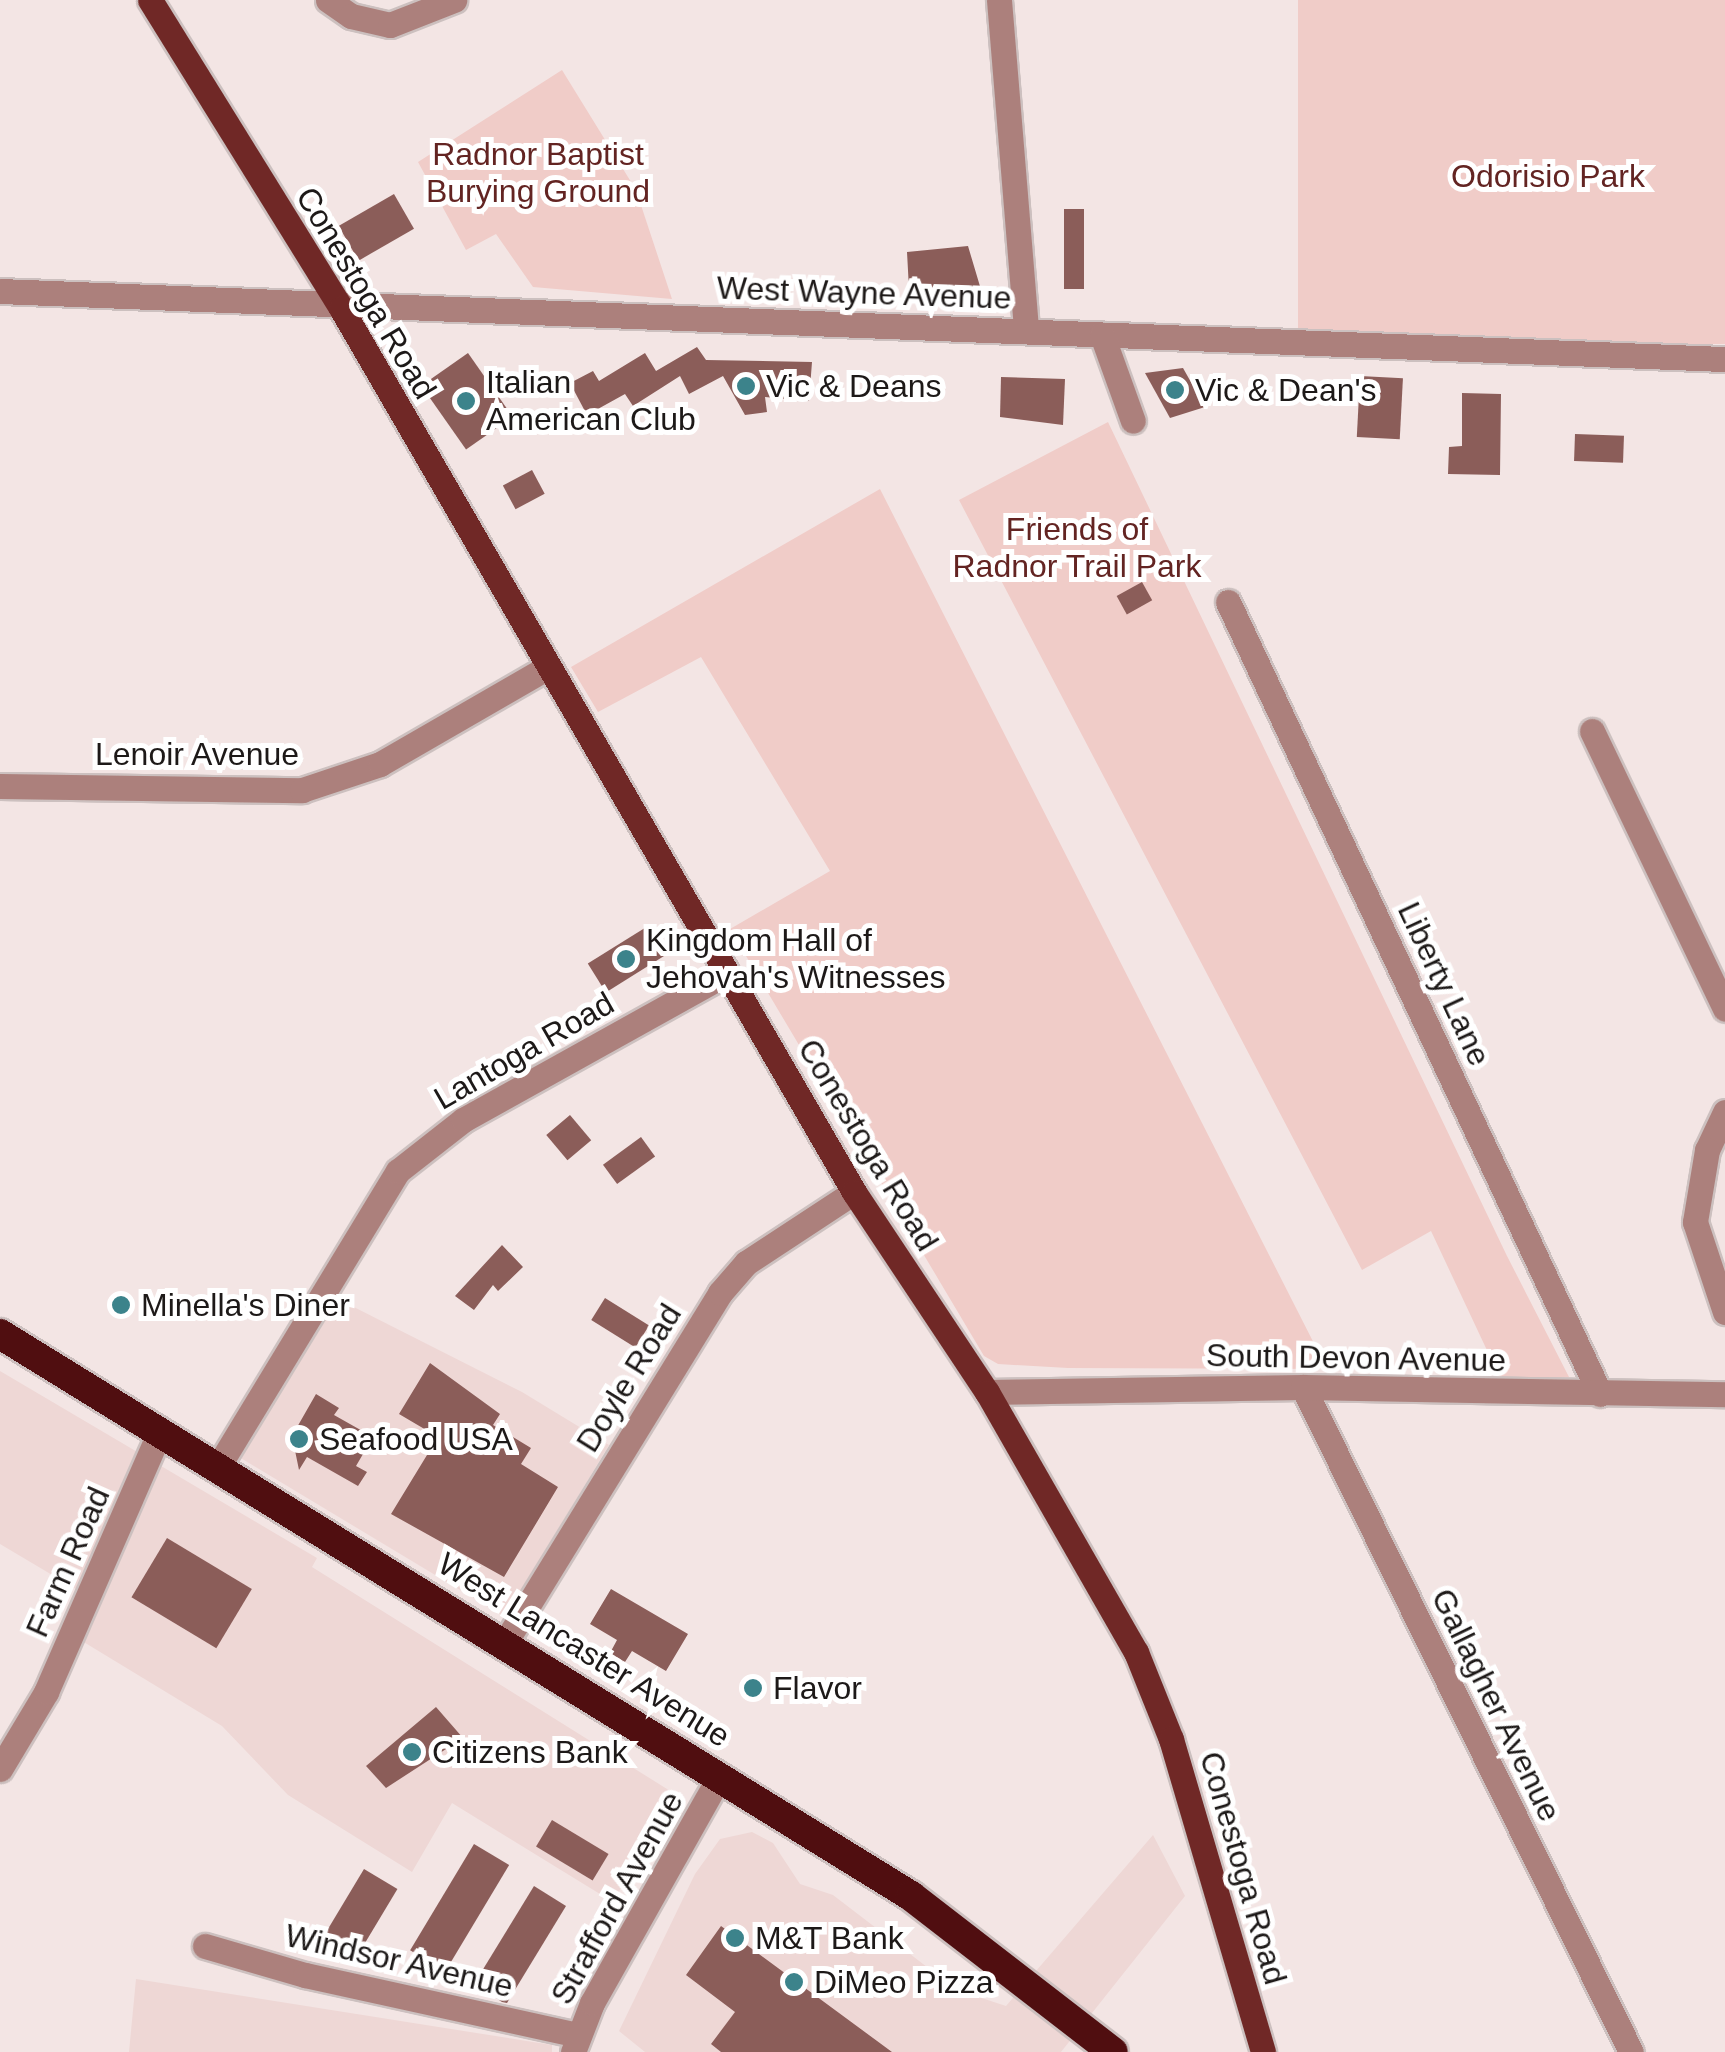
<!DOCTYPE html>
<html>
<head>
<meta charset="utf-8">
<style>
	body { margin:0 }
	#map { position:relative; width:1725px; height:2052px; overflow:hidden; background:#f3e5e4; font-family:Helvetica,sans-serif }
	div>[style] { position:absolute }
	.built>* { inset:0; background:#eed7d5 }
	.green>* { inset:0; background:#f0ccc8; transform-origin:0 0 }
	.building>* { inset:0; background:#8b5d59; transform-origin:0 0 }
	.roads { filter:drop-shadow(2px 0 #ccc0bf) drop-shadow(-2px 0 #ccc0bf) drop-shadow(0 2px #ccc0bf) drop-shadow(0 -2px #ccc0bf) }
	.minor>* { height:25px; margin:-12.5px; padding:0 12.5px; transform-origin:12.5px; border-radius:12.5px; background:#ac807c }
	.major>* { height:25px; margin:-12.5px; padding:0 12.5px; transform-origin:12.5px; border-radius:12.5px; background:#702826 }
	.highway>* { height:30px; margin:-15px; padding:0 15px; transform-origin:15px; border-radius:15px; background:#500e10 }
	.dots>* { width:28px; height:28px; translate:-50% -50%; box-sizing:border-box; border:5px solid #fff; border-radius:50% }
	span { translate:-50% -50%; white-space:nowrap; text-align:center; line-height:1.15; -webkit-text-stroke:10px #fff; paint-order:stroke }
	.park-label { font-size:32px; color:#632422 }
	.street-label { font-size:32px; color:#1d1918 }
	.poi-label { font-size:32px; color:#1d1918 }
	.left { translate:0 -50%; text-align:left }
</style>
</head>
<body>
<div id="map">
	<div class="built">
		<i style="clip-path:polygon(334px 1297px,522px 1392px,609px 1445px,505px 1617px,239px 1457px)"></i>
		<i style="clip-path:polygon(0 1371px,317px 1558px,312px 1567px,675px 1794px,613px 1902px,452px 1803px,412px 1872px,288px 1795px,222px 1726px,82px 1641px,96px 1601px,0 1544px)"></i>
		<i style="clip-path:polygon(752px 1832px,773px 1843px,800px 1884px,833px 1895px,957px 1990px,1006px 2006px,1153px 1835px,1185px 1896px,1061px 2052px,645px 2052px,619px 2031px,695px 1874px,720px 1839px)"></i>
		<i style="clip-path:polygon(136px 1979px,552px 2045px,552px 2052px,129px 2052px)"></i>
	</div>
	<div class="green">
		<i style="left:1298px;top:0;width:427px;height:344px"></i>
		<i style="clip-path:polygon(562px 70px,636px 190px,672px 299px,533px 287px,496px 234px,466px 250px,418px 162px)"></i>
		<i style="clip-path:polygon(1108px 422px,1507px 1256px,1569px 1377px,1500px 1378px,1431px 1231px,1362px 1270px,959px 500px)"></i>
		<i style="clip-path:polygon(880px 489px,1327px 1369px,1068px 1368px,998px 1364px,984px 1356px,730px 929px,830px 871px,701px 657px,598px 712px,571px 667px)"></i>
	</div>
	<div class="building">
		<i style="left:394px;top:194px;width:40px;height:64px;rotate:60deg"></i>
		<i style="left:1064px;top:209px;width:20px;height:80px"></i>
		<i style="clip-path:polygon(968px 246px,982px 293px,943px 296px,942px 288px,909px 289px,907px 252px)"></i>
		<i style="clip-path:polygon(697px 347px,706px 360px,812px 362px,809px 401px,765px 397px,767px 412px,745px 415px,723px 376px,689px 394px,680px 376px,633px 406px,625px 394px,587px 415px,570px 383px,593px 371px,599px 381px,645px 353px,656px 371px)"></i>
		<i style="left:468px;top:353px;width:78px;height:57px;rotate:55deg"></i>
		<i style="clip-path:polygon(1183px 368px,1205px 407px,1170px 418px,1145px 373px)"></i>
		<i style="left:1360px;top:376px;width:43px;height:61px;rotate:3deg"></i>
		<i style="clip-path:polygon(1001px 377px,1065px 379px,1063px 425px,1000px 417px)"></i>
		<i style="clip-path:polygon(1462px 393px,1501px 394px,1500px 475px,1448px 474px,1449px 447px,1462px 446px)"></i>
		<i style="left:1575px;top:434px;width:49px;height:27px;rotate:2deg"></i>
		<i style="left:532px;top:470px;width:27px;height:33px;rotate:62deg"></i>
		<i style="left:1142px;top:582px;width:21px;height:29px;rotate:61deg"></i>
		<i style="left:648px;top:926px;width:34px;height:71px;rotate:58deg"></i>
		<i style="left:570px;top:1115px;width:33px;height:31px;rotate:50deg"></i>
		<i style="left:641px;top:1137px;width:24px;height:47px;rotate:54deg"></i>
		<i style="clip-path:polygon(502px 1245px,523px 1267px,498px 1291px,493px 1285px,474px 1310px,455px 1296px)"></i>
		<i style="left:605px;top:1298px;width:52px;height:26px;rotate:32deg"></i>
		<i style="clip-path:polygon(430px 1363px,500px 1414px,493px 1425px,531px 1448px,521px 1464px,558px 1487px,504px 1577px,391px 1514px,438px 1437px,399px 1414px)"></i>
		<i style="clip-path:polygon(316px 1394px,339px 1408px,334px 1415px,373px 1437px,356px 1466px,367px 1472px,358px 1486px,307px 1457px,299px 1470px,292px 1436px)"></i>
		<i style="left:167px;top:1538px;width:99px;height:69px;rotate:31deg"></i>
		<i style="clip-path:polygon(611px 1589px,688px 1634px,666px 1671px,632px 1651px,625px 1662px,610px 1653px,617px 1640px,590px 1624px)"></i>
		<i style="clip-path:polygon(436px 1707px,463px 1738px,386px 1788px,366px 1766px)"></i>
		<i style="left:552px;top:1820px;width:66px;height:31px;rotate:31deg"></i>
		<i style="left:474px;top:1844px;width:41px;height:124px;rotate:31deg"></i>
		<i style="left:364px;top:1869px;width:39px;height:79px;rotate:31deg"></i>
		<i style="clip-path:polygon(534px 1886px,566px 1906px,507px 2003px,502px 2002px,474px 1984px)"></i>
		<i style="clip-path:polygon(721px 1926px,892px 2052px,721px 2052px,711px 2044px,735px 2012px,686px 1975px)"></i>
	</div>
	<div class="roads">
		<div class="minor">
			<i style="left:328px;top:0;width:28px;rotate:35deg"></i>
			<i style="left:351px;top:16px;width:40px;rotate:13deg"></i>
			<i style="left:390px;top:25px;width:69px;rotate:-21.3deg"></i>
			<i style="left:999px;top:0;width:332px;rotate:85.3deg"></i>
			<i style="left:0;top:291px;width:1726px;rotate:2.26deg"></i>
			<i style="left:1102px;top:335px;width:91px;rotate:70.2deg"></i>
			<i style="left:1228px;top:602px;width:875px;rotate:64.84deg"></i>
			<i style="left:1592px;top:731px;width:308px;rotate:64.4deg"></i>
			<i style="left:0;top:786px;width:302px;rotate:0.8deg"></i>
			<i style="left:302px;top:790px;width:82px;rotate:-18.4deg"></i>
			<i style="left:380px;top:764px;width:192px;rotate:-30deg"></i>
			<i style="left:1725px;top:1112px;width:42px;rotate:115.3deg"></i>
			<i style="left:1707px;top:1150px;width:73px;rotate:99.5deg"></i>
			<i style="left:1695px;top:1222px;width:95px;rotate:71.6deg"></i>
			<i style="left:1303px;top:1387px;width:741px;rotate:63.75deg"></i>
			<i style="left:987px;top:1392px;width:316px;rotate:-0.9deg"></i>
			<i style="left:1303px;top:1387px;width:422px;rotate:1deg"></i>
			<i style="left:219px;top:1465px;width:344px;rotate:-58.7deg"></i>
			<i style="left:398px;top:1171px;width:83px;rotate:-38.1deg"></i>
			<i style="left:463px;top:1120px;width:302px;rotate:-29.1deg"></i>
			<i style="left:506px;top:1641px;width:409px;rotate:-58.4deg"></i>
			<i style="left:720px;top:1293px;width:40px;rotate:-49deg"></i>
			<i style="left:746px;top:1263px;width:129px;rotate:-33.3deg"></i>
			<i style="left:0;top:1769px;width:90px;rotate:-59.1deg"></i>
			<i style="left:46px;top:1692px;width:285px;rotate:-66.4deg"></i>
			<i style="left:205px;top:1946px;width:104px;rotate:16.2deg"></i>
			<i style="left:305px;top:1975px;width:280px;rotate:12.4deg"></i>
			<i style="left:573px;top:2052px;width:53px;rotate:-68.8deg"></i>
			<i style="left:592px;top:2003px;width:261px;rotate:-60.6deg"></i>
		</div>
		<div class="major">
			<i style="left:150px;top:0;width:362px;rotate:58.2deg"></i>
			<i style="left:341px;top:308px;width:1022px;rotate:59.87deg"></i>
			<i style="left:854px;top:1192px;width:240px;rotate:56.4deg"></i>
			<i style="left:987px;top:1392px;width:300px;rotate:60.2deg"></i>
			<i style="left:1136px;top:1652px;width:94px;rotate:68.1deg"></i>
			<i style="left:1171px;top:1739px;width:326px;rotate:73.6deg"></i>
		</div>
		<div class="highway">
			<i style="left:0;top:1334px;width:1070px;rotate:31.67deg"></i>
			<i style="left:911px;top:1896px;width:255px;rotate:37.7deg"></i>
		</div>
	</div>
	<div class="dots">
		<i style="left:746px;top:386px;background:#3c838b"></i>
		<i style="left:1175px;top:390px;background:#3c838b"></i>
		<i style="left:466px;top:401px;background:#3c838b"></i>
		<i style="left:626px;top:959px;background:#3c838b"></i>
		<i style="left:121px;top:1305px;background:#3c838b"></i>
		<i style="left:299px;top:1439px;background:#3c838b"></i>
		<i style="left:753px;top:1688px;background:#3c838b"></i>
		<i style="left:412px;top:1752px;background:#3c838b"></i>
		<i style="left:735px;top:1938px;background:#3c838b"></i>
		<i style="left:794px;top:1982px;background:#3c838b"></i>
	</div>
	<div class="park-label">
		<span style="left:538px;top:173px">Radnor Baptist<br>Burying Ground</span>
		<span style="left:1548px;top:176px">Odorisio Park</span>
		<span style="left:1077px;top:548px">Friends of<br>Radnor Trail Park</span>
	</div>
	<div class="street-label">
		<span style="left:366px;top:293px;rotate:59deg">Conestoga Road</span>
		<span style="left:864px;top:293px;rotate:2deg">West Wayne Avenue</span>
		<span style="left:197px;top:754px">Lenoir Avenue</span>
		<span style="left:1444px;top:984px;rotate:65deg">Liberty Lane</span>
		<span style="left:524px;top:1051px;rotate:-30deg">Lantoga Road</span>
		<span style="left:868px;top:1145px;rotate:59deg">Conestoga Road</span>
		<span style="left:1356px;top:1358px;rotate:1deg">South Devon Avenue</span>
		<span style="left:629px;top:1378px;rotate:-58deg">Doyle Road</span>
		<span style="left:68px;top:1562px;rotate:-66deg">Farm Road</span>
		<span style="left:584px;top:1650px;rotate:32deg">West Lancaster Avenue</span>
		<span style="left:1496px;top:1705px;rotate:64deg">Gallagher Avenue</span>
		<span style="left:1243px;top:1868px;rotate:74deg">Conestoga Road</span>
		<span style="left:617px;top:1898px;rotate:-61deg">Strafford Avenue</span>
		<span style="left:399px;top:1961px;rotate:13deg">Windsor Avenue</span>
	</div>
	<div class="poi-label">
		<span class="left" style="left:486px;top:401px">Italian<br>American Club</span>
		<span class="left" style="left:766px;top:386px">Vic &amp; Deans</span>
		<span class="left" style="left:1195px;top:390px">Vic &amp; Dean's</span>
		<span class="left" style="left:646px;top:959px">Kingdom Hall of<br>Jehovah's Witnesses</span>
		<span class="left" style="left:141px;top:1305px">Minella's Diner</span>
		<span class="left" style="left:319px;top:1439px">Seafood USA</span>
		<span class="left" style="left:773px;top:1688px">Flavor</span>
		<span class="left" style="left:432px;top:1752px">Citizens Bank</span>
		<span class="left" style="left:755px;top:1938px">M&amp;T Bank</span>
		<span class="left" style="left:814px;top:1982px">DiMeo Pizza</span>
	</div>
</div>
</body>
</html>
